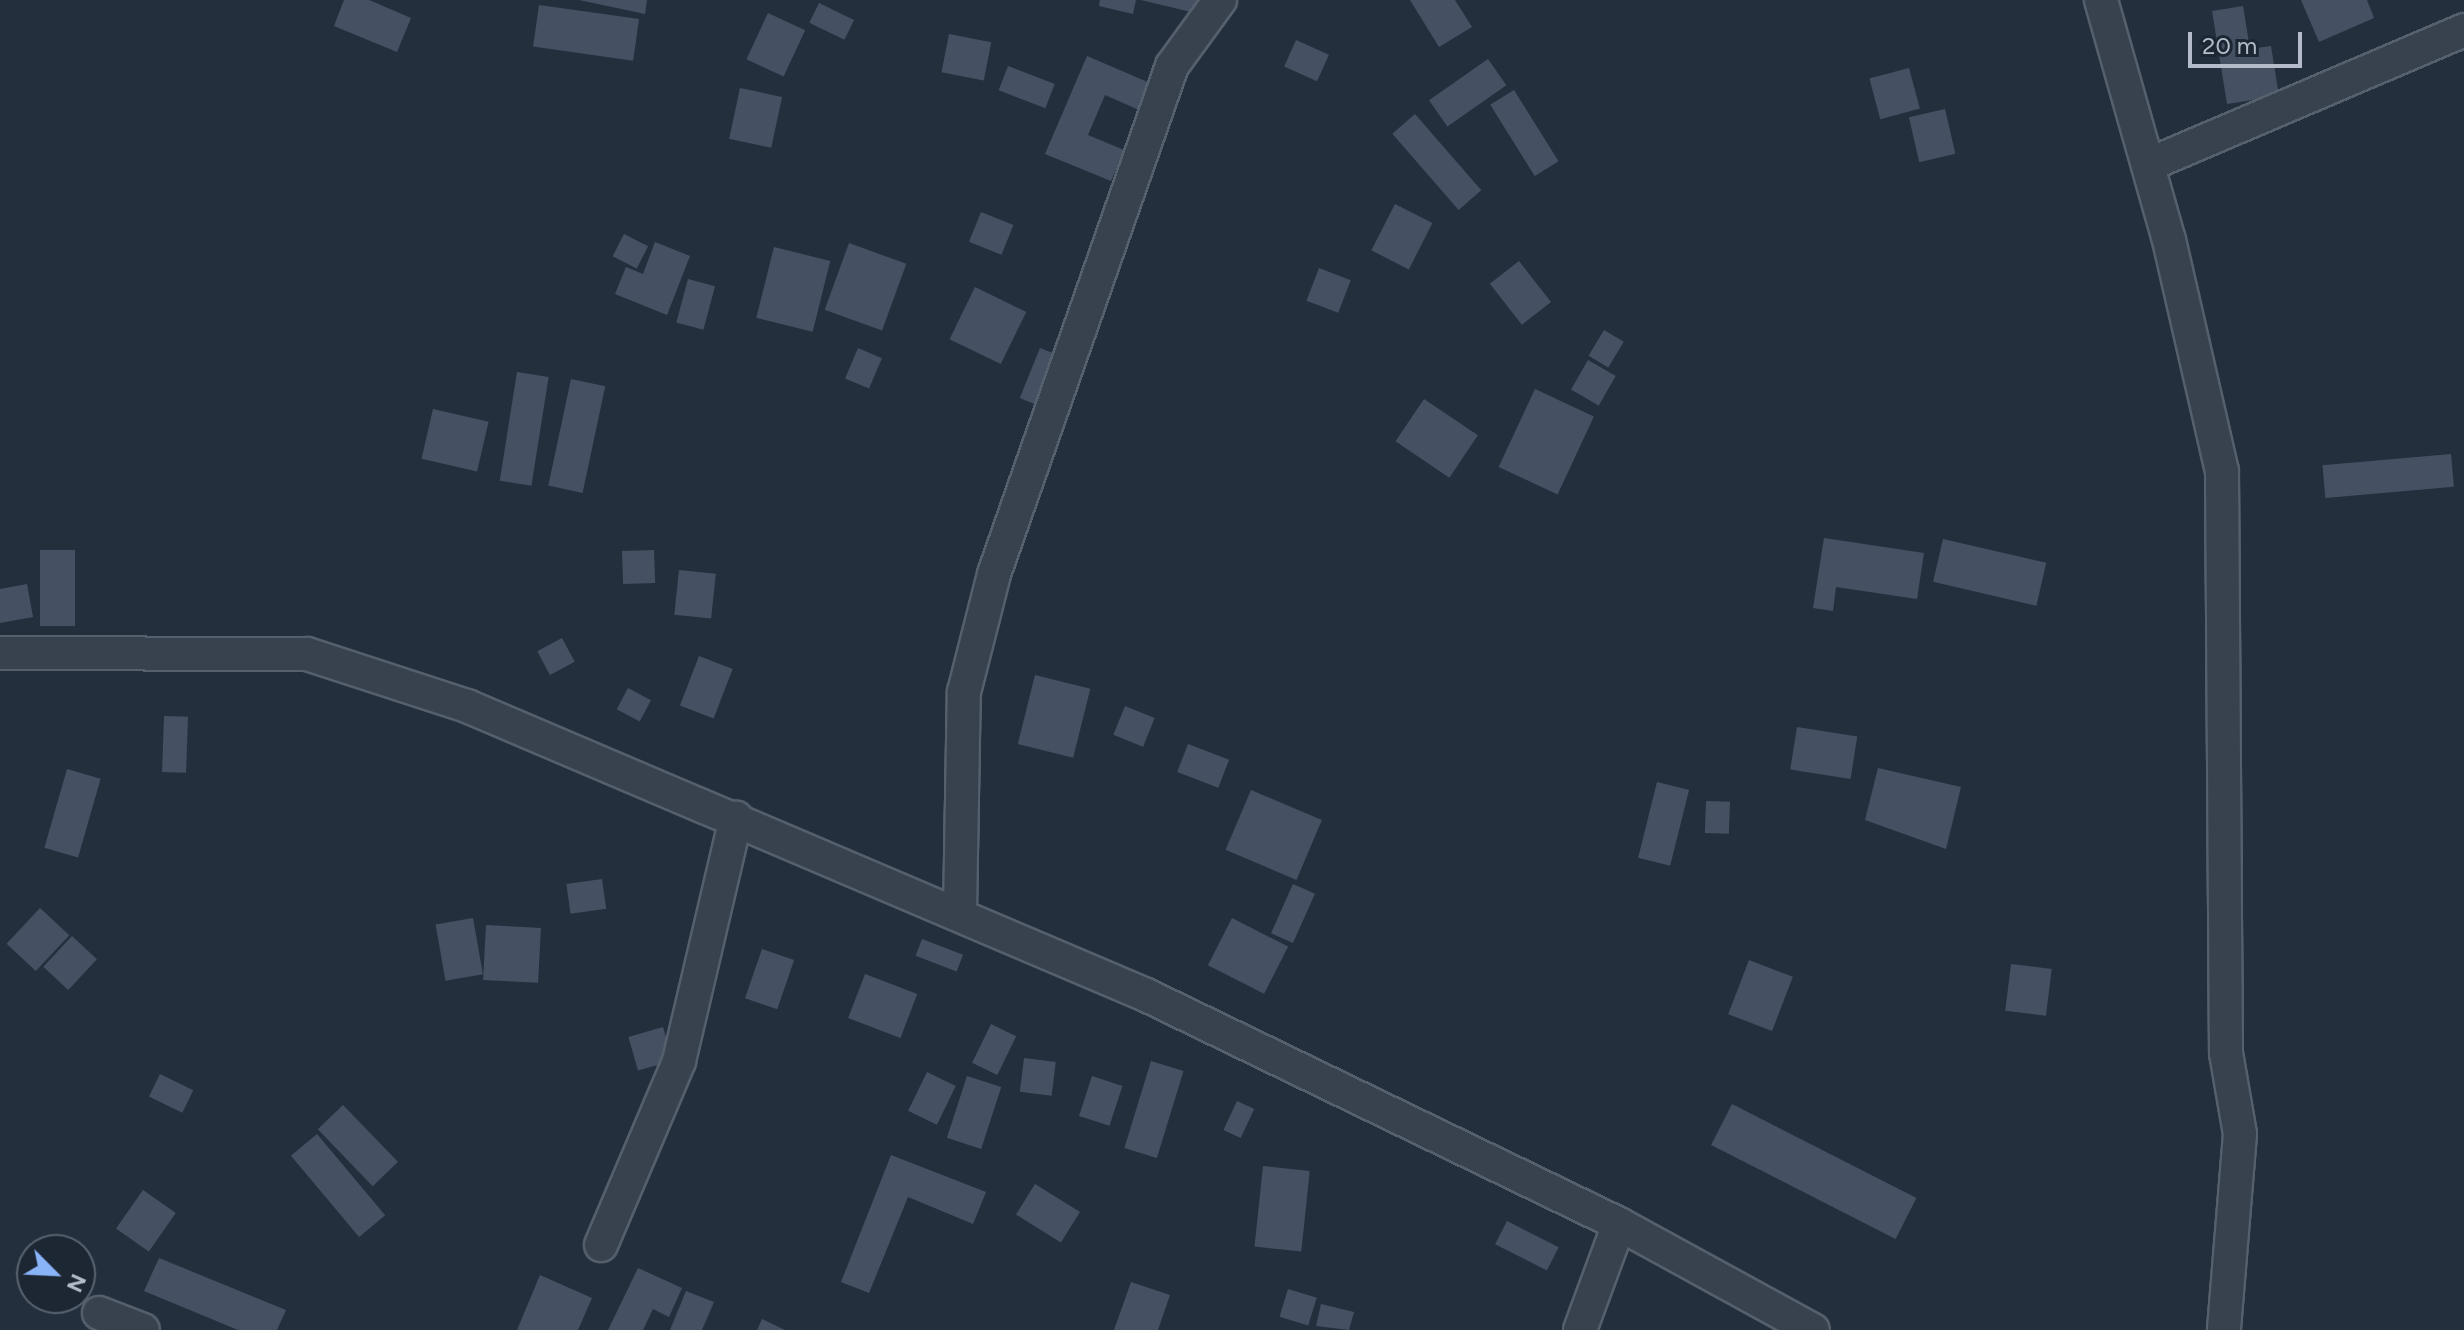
<!DOCTYPE html>
<html>
<head>
<meta charset="utf-8">
<style>
	body { margin:0 }
	#map { position:relative; width:2464px; height:1330px; overflow:hidden; background:#242f3e; font-family:Figtree,sans-serif }
	div>[style] { position:absolute }
	.building>* { inset:0; background:#455162; transform-origin:0 0 }
	.roads { filter:drop-shadow(2px 0 #565f6c) drop-shadow(-2px 0 #565f6c) drop-shadow(0 2px #565f6c) drop-shadow(0 -2px #565f6c) }
	.minor>* { height:32px; margin:-16px; padding:0 16px; transform-origin:16px; border-radius:16px; background:#38414e }
	span { translate:-50% -50%; white-space:nowrap; text-align:center; line-height:1.15; -webkit-text-stroke:6px #1d2633; paint-order:stroke }
	.north { position:absolute; left:16px; top:1234px; width:80px; height:80px; box-sizing:border-box; background:#1d2633; border:2px solid #59626f; border-radius:50%; rotate:114deg; font-size:22px; font-weight:700; line-height:32px; text-align:center; color:#b4bcc9 }
	.north::after { content:''; display:block; margin:auto; width:28px; height:36px; background:#8ab4f8; clip-path:polygon(50% 0,100% 100%,50% 72%,0 100%) }
	.scale { position:absolute; left:2188px; top:32px; width:114px; height:36px; box-sizing:border-box; border:4px solid #b4bcc9; border-top:0; padding-left:10px; font-size:24px; line-height:28px; white-space:nowrap; color:#b4bcc9; -webkit-text-stroke:6px #1d2633; paint-order:stroke }
</style>
</head>
<body>
<div id="map">
	<div class="building">
		<i style="clip-path:polygon(344px 0,369px 0,411px 18px,397px 52px,334px 26px)"></i>
		<i style="clip-path:polygon(579px 0,647px 0,645px 14px)"></i>
		<i style="clip-path:polygon(1100px 0,1136px 0,1133px 14px,1099px 6px)"></i>
		<i style="clip-path:polygon(1141px 0,1197px 0,1195px 13px)"></i>
		<i style="clip-path:polygon(1410px 0,1455px 0,1472px 27px,1439px 47px)"></i>
		<i style="clip-path:polygon(2301px 0,2367px 0,2374px 18px,2319px 42px)"></i>
		<i style="left:819px;top:3px;width:39px;height:22px;rotate:26deg"></i>
		<i style="left:539px;top:5px;width:101px;height:42px;rotate:8deg"></i>
		<i style="clip-path:polygon(2243px 6px,2250px 49px,2271px 46px,2279px 96px,2227px 104px,2212px 11px)"></i>
		<i style="left:768px;top:13px;width:41px;height:51px;rotate:25deg"></i>
		<i style="left:949px;top:34px;width:43px;height:39px;rotate:11deg"></i>
		<i style="left:1296px;top:40px;width:36px;height:29px;rotate:24deg"></i>
		<i style="clip-path:polygon(1087px 56px,1150px 83px,1139px 110px,1105px 95px,1088px 135px,1124px 150px,1111px 181px,1045px 154px)"></i>
		<i style="left:1488px;top:59px;width:32px;height:72px;rotate:55deg"></i>
		<i style="left:1008px;top:66px;width:50px;height:26px;rotate:21deg"></i>
		<i style="left:1909px;top:68px;width:42px;height:41px;rotate:75deg"></i>
		<i style="left:740px;top:88px;width:43px;height:52px;rotate:12deg"></i>
		<i style="left:1514px;top:90px;width:84px;height:28px;rotate:58deg"></i>
		<i style="left:1945px;top:109px;width:46px;height:37px;rotate:77deg"></i>
		<i style="left:1415px;top:114px;width:101px;height:30px;rotate:49deg"></i>
		<i style="left:1395px;top:204px;width:42px;height:52px;rotate:27deg"></i>
		<i style="left:981px;top:212px;width:35px;height:32px;rotate:22deg"></i>
		<i style="left:624px;top:234px;width:27px;height:25px;rotate:27deg"></i>
		<i style="clip-path:polygon(655px 242px,690px 256px,667px 315px,615px 294px,626px 267px,643px 274px)"></i>
		<i style="left:849px;top:243px;width:61px;height:71px;rotate:20deg"></i>
		<i style="left:774px;top:247px;width:58px;height:73px;rotate:14deg"></i>
		<i style="left:1519px;top:261px;width:52px;height:37px;rotate:52deg"></i>
		<i style="left:1319px;top:268px;width:34px;height:35px;rotate:21deg"></i>
		<i style="left:688px;top:279px;width:28px;height:45px;rotate:15deg"></i>
		<i style="left:975px;top:287px;width:57px;height:58px;rotate:26deg"></i>
		<i style="left:1604px;top:330px;width:23px;height:30px;rotate:31deg"></i>
		<i style="left:858px;top:348px;width:26px;height:33px;rotate:23deg"></i>
		<i style="left:1040px;top:348px;width:29px;height:54px;rotate:22deg"></i>
		<i style="left:1588px;top:360px;width:32px;height:34px;rotate:30deg"></i>
		<i style="left:517px;top:372px;width:32px;height:110px;rotate:9deg"></i>
		<i style="left:571px;top:379px;width:35px;height:109px;rotate:12deg"></i>
		<i style="left:1535px;top:389px;width:65px;height:86px;rotate:25deg"></i>
		<i style="left:1424px;top:399px;width:65px;height:51px;rotate:34deg"></i>
		<i style="left:433px;top:409px;width:57px;height:51px;rotate:13deg"></i>
		<i style="left:2451px;top:454px;width:33px;height:129px;rotate:85deg"></i>
		<i style="clip-path:polygon(1824px 538px,1924px 553px,1917px 599px,1836px 587px,1833px 611px,1813px 608px)"></i>
		<i style="left:1943px;top:539px;width:106px;height:44px;rotate:13deg"></i>
		<i style="left:40px;top:550px;width:35px;height:76px"></i>
		<i style="left:654px;top:550px;width:33px;height:32px;rotate:88deg"></i>
		<i style="left:679px;top:570px;width:37px;height:45px;rotate:6deg"></i>
		<i style="clip-path:polygon(27px 584px,33px 617px,0 623px,0 589px)"></i>
		<i style="left:562px;top:638px;width:27px;height:28px;rotate:62deg"></i>
		<i style="left:699px;top:656px;width:36px;height:53px;rotate:21deg"></i>
		<i style="left:1035px;top:675px;width:57px;height:71px;rotate:14deg"></i>
		<i style="left:628px;top:688px;width:26px;height:24px;rotate:28deg"></i>
		<i style="left:1125px;top:706px;width:32px;height:31px;rotate:22deg"></i>
		<i style="left:164px;top:716px;width:24px;height:56px;rotate:2deg"></i>
		<i style="left:1797px;top:727px;width:61px;height:43px;rotate:9deg"></i>
		<i style="left:1188px;top:744px;width:44px;height:30px;rotate:21deg"></i>
		<i style="clip-path:polygon(1878px 768px,1961px 787px,1946px 849px,1865px 820px)"></i>
		<i style="left:67px;top:769px;width:35px;height:82px;rotate:16deg"></i>
		<i style="left:1657px;top:782px;width:33px;height:78px;rotate:14deg"></i>
		<i style="left:1251px;top:790px;width:77px;height:65px;rotate:23deg"></i>
		<i style="left:1706px;top:801px;width:24px;height:32px;rotate:2deg"></i>
		<i style="left:602px;top:879px;width:30px;height:36px;rotate:82deg"></i>
		<i style="left:1293px;top:884px;width:24px;height:54px;rotate:24deg"></i>
		<i style="left:40px;top:908px;width:40px;height:49px;rotate:43deg"></i>
		<i style="left:473px;top:918px;width:57px;height:38px;rotate:80deg"></i>
		<i style="left:1232px;top:918px;width:63px;height:53px;rotate:27deg"></i>
		<i style="left:486px;top:925px;width:55px;height:55px;rotate:3deg"></i>
		<i style="left:72px;top:936px;width:34px;height:42px;rotate:43deg"></i>
		<i style="left:922px;top:939px;width:44px;height:18px;rotate:21deg"></i>
		<i style="left:762px;top:949px;width:34px;height:52px;rotate:19deg"></i>
		<i style="left:1749px;top:960px;width:47px;height:58px;rotate:21deg"></i>
		<i style="left:2011px;top:964px;width:41px;height:47px;rotate:7deg"></i>
		<i style="left:865px;top:974px;width:56px;height:47px;rotate:21deg"></i>
		<i style="left:991px;top:1024px;width:28px;height:43px;rotate:26deg"></i>
		<i style="left:663px;top:1027px;width:35px;height:36px;rotate:74deg"></i>
		<i style="left:1024px;top:1058px;width:32px;height:34px;rotate:7deg"></i>
		<i style="left:1151px;top:1061px;width:34px;height:91px;rotate:17deg"></i>
		<i style="left:927px;top:1072px;width:32px;height:43px;rotate:26deg"></i>
		<i style="left:160px;top:1074px;width:37px;height:25px;rotate:26deg"></i>
		<i style="left:967px;top:1076px;width:36px;height:65px;rotate:18deg"></i>
		<i style="left:1092px;top:1076px;width:32px;height:42px;rotate:18deg"></i>
		<i style="left:1237px;top:1101px;width:19px;height:32px;rotate:25deg"></i>
		<i style="left:1732px;top:1104px;width:207px;height:46px;rotate:27deg"></i>
		<i style="left:343px;top:1105px;width:79px;height:35px;rotate:46deg"></i>
		<i style="left:317px;top:1134px;width:106px;height:34px;rotate:50deg"></i>
		<i style="clip-path:polygon(891px 1155px,986px 1192px,973px 1224px,908px 1197px,869px 1293px,841px 1282px)"></i>
		<i style="left:1263px;top:1166px;width:47px;height:81px;rotate:6deg"></i>
		<i style="left:1035px;top:1184px;width:53px;height:36px;rotate:32deg"></i>
		<i style="left:143px;top:1190px;width:40px;height:47px;rotate:35deg"></i>
		<i style="left:1507px;top:1221px;width:58px;height:26px;rotate:27deg"></i>
		<i style="clip-path:polygon(159px 1258px,286px 1310px,277px 1330px,238px 1330px,144px 1291px)"></i>
		<i style="clip-path:polygon(638px 1268px,682px 1288px,669px 1317px,653px 1309px,643px 1330px,608px 1330px)"></i>
		<i style="clip-path:polygon(540px 1275px,592px 1298px,578px 1330px,517px 1330px)"></i>
		<i style="clip-path:polygon(1131px 1282px,1170px 1295px,1158px 1330px,1114px 1330px)"></i>
		<i style="left:1288px;top:1289px;width:30px;height:29px;rotate:17deg"></i>
		<i style="clip-path:polygon(686px 1291px,714px 1302px,702px 1330px,670px 1330px)"></i>
		<i style="clip-path:polygon(1321px 1304px,1354px 1312px,1349px 1330px,1316px 1326px)"></i>
		<i style="clip-path:polygon(762px 1319px,785px 1330px,757px 1330px)"></i>
	</div>
	<div class="roads">
		<div class="minor">
			<i style="left:2101px;top:0;width:249px;rotate:74.2deg"></i>
			<i style="left:2169px;top:240px;width:237px;rotate:77.1deg"></i>
			<i style="left:2222px;top:471px;width:582px;rotate:89.61deg"></i>
			<i style="left:2226px;top:1053px;width:82px;rotate:80.2deg"></i>
			<i style="left:2240px;top:1134px;width:197px;rotate:94.7deg"></i>
			<i style="left:2148px;top:165px;width:344px;rotate:-23.1deg"></i>
			<i style="left:0;top:653px;width:307px;rotate:0.2deg"></i>
			<i style="left:307px;top:654px;width:168px;rotate:18deg"></i>
			<i style="left:467px;top:706px;width:738px;rotate:23.06deg"></i>
			<i style="left:1146px;top:995px;width:526px;rotate:25.83deg"></i>
			<i style="left:1619px;top:1224px;width:221px;rotate:28.7deg"></i>
			<i style="left:960px;top:912px;width:220px;rotate:-89deg"></i>
			<i style="left:964px;top:692px;width:122px;rotate:-75.7deg"></i>
			<i style="left:994px;top:574px;width:538px;rotate:-70.69deg"></i>
			<i style="left:1172px;top:66px;width:82px;rotate:-54deg"></i>
			<i style="left:601px;top:1245px;width:200px;rotate:-67deg"></i>
			<i style="left:679px;top:1061px;width:250px;rotate:-76.8deg"></i>
			<i style="left:99px;top:1313px;width:47px;rotate:21.1deg"></i>
			<i style="left:1580px;top:1330px;width:113px;rotate:-69.8deg"></i>
		</div>
	</div>
	<div class="north">N</div>
	<div class="scale">20 m</div>
</div>
</body>
</html>
